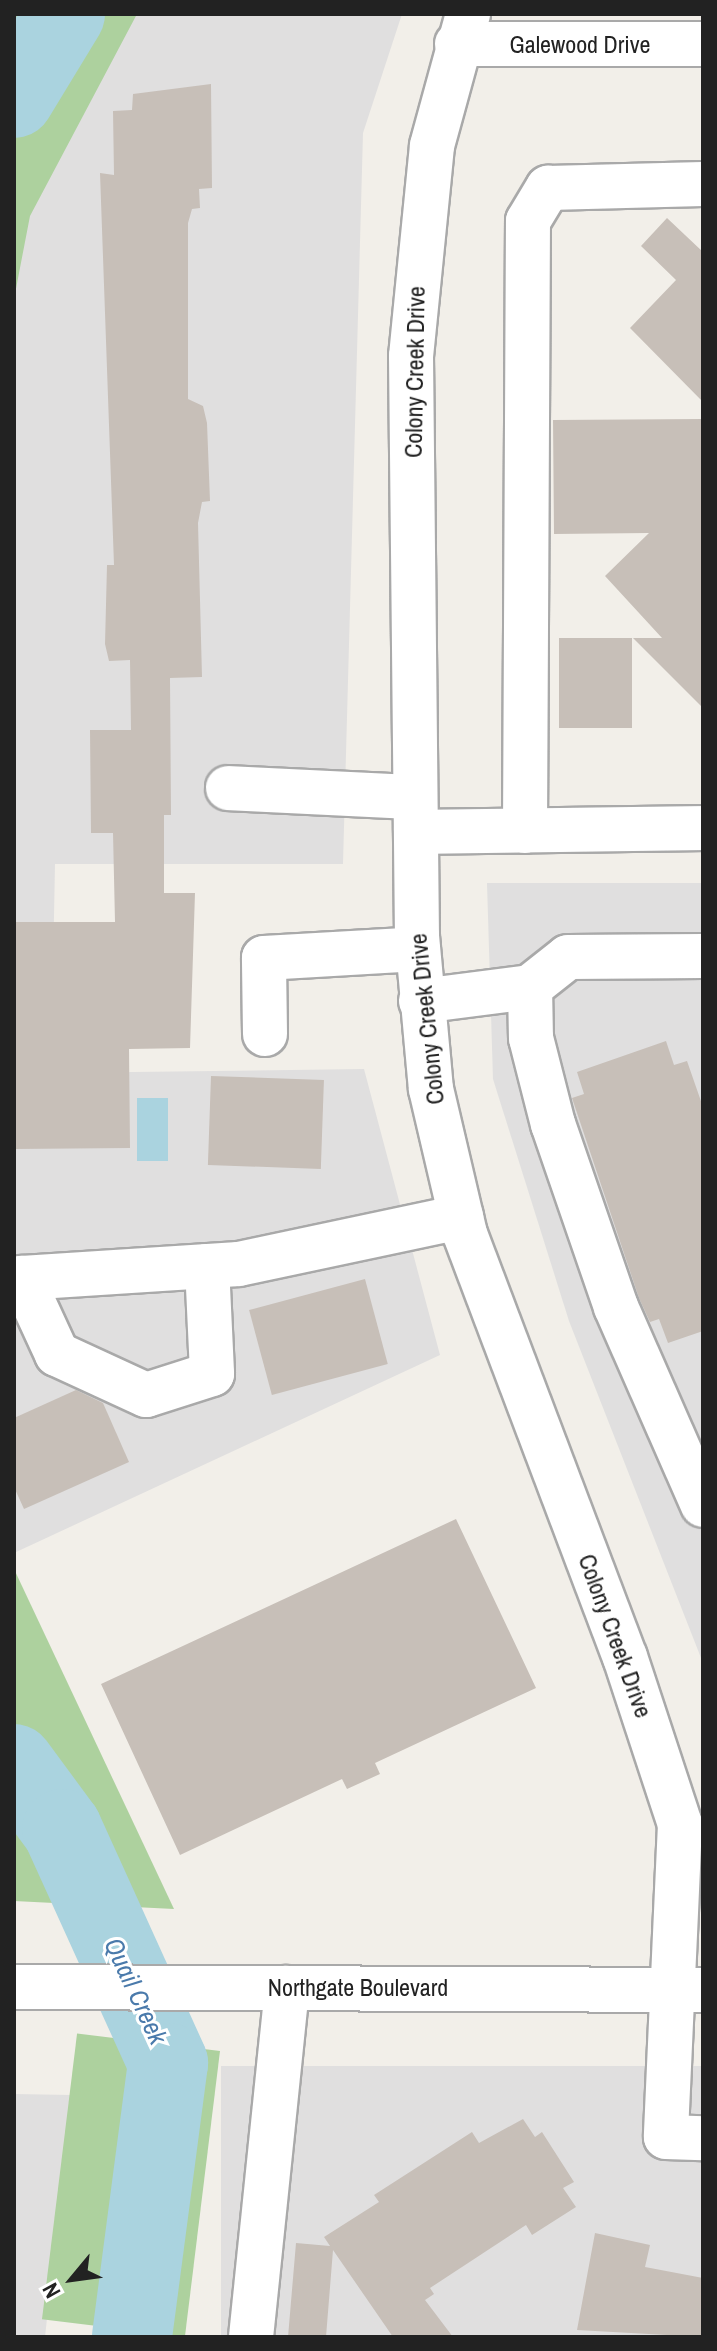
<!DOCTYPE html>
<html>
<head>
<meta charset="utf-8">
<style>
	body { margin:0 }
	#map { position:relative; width:717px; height:2351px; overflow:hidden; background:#f2efe9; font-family:"Archivo Narrow",sans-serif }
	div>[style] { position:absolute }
	.residential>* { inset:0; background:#e0dfdf; transform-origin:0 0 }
	.forest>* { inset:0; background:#add19e; transform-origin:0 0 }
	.water>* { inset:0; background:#aad3df; transform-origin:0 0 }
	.river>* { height:80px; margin:-40px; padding:0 40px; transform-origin:40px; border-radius:40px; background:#aad3df }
	.building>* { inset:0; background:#c7bfb8; transform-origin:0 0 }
	.roads { filter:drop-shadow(2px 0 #a9a9a9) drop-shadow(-2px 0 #a9a9a9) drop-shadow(0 2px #a9a9a9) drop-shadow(0 -2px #a9a9a9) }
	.minor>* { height:44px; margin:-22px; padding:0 22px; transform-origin:22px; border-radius:22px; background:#fff }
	span { translate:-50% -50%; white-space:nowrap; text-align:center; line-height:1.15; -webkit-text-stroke:6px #fff; paint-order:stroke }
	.street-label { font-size:24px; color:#222 }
	.water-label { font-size:26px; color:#4a7aab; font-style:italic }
	.frame { position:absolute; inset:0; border:16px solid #222; pointer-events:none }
	.north { position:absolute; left:32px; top:2239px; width:80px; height:80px; -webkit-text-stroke:6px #fff; paint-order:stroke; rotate:241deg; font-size:22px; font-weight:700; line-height:32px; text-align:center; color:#222 }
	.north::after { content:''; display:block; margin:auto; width:28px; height:36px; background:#222; clip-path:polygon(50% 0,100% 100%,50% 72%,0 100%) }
</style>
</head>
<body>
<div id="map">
	<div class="residential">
		<i style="clip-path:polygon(14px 14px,402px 14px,363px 133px,343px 864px,55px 864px,51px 1073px,364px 1069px,440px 1355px,14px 1553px)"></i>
		<i style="clip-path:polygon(487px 883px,703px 883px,703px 1663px,569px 1321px,493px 1079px)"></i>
		<i style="left:703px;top:2066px;width:271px;height:482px;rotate:90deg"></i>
		<i style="clip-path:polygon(14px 2094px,71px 2095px,45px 2337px,14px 2337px)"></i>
	</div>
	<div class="forest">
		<i style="clip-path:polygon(14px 14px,137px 14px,30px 216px,14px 299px)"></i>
		<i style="clip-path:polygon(14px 1569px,174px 1909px,14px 1901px)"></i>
		<i style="left:220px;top:2051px;width:288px;height:144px;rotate:97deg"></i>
	</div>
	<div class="water">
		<i style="left:168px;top:1098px;width:63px;height:31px;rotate:90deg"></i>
	</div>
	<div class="river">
		<i style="left:14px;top:98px;width:98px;rotate:-58.7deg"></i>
		<i style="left:14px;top:1764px;width:81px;rotate:53.6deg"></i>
		<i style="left:62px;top:1829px;width:257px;rotate:65.6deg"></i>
		<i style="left:168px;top:2063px;width:276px;rotate:97.5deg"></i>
	</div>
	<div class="building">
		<i style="clip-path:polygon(211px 84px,212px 188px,199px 189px,200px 208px,192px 209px,188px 223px,188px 399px,203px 406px,207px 423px,210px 501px,202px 502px,198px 523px,202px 677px,170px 678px,171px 815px,164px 815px,164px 893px,195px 893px,190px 1048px,129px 1049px,130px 1148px,14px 1149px,14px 922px,115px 922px,113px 833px,91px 833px,90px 730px,131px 730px,130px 660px,109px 661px,105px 644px,107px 565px,114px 565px,100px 173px,114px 175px,113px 111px,132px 110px,133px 94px)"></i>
		<i style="clip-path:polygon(667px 218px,703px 252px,703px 402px,630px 328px,676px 280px,641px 246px)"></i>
		<i style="clip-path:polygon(703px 419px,703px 708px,633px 638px,662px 638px,605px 576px,649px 533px,554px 534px,553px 420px)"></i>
		<i style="left:559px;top:638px;width:73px;height:90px"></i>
		<i style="clip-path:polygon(666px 1041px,674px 1065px,687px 1061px,703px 1107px,703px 1331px,668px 1343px,659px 1319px,650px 1322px,639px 1298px,572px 1098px,584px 1094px,577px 1072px)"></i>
		<i style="left:211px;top:1076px;width:113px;height:89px;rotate:2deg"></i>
		<i style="left:365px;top:1279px;width:88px;height:120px;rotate:75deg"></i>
		<i style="clip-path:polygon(76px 1390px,103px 1403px,129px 1462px,24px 1509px,14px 1487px,14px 1418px)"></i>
		<i style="clip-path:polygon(456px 1519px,536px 1688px,375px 1763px,380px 1774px,347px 1789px,342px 1779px,180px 1855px,101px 1684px)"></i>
		<i style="clip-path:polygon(523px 2119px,535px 2137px,542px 2132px,574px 2182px,563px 2188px,576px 2207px,532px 2235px,526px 2225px,430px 2288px,434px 2294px,425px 2300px,453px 2337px,393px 2337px,333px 2250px,326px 2337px,288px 2337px,296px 2243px,330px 2246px,324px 2237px,379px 2202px,374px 2195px,472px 2132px,479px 2143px)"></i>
		<i style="clip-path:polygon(595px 2233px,650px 2245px,645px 2267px,703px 2278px,703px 2337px,577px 2330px)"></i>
	</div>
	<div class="roads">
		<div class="minor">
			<i style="left:468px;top:14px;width:137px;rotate:105.3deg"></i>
			<i style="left:432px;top:146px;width:211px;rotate:95.7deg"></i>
			<i style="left:411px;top:356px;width:580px;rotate:89.41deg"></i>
			<i style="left:417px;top:936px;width:154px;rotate:84.8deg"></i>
			<i style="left:431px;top:1089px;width:149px;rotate:76.8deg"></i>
			<i style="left:465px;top:1234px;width:452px;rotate:69.3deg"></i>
			<i style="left:625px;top:1657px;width:176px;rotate:71.8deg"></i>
			<i style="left:680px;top:1824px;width:313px;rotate:92.6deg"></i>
			<i style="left:666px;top:2137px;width:37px;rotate:2deg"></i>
			<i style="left:457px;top:44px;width:246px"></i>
			<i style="left:228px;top:788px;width:187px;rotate:2.8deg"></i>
			<i style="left:525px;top:831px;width:610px;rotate:-89.72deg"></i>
			<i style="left:528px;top:221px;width:39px;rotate:-59deg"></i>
			<i style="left:548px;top:188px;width:155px;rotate:-1.5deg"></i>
			<i style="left:416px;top:832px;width:287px;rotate:-0.8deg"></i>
			<i style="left:530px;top:987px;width:51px;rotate:88.9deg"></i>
			<i style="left:531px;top:1038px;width:89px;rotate:75.7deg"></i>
			<i style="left:553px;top:1124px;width:194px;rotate:71deg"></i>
			<i style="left:616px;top:1307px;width:216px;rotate:66.3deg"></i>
			<i style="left:421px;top:1001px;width:110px;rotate:-7.3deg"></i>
			<i style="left:530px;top:987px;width:48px;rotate:-38.3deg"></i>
			<i style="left:568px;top:957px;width:135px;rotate:-0.4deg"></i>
			<i style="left:265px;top:1034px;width:76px;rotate:-90.8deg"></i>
			<i style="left:264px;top:958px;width:154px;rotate:-3.3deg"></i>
			<i style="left:207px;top:1266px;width:108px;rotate:87.3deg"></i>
			<i style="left:212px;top:1374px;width:69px;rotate:162.3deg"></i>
			<i style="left:146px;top:1395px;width:98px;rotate:-155.3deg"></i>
			<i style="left:57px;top:1354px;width:84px;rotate:-114.7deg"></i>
			<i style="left:22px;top:1278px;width:217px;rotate:-3.7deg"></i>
			<i style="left:239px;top:1264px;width:227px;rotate:-12deg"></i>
			<i style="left:14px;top:1987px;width:689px;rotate:0.25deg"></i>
			<i style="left:251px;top:2337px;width:351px;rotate:-84.1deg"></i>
		</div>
	</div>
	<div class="street-label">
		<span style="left:580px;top:45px">Galewood Drive</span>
		<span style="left:415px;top:372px;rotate:-89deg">Colony Creek Drive</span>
		<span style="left:427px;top:1019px;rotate:-96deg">Colony Creek Drive</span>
		<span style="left:615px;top:1636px;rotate:70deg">Colony Creek Drive</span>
		<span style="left:358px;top:1988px">Northgate Boulevard</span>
	</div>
	<div class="water-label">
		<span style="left:136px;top:1991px;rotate:65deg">Quail Creek</span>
	</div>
	<div class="frame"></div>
	<div class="north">N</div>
</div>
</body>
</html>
